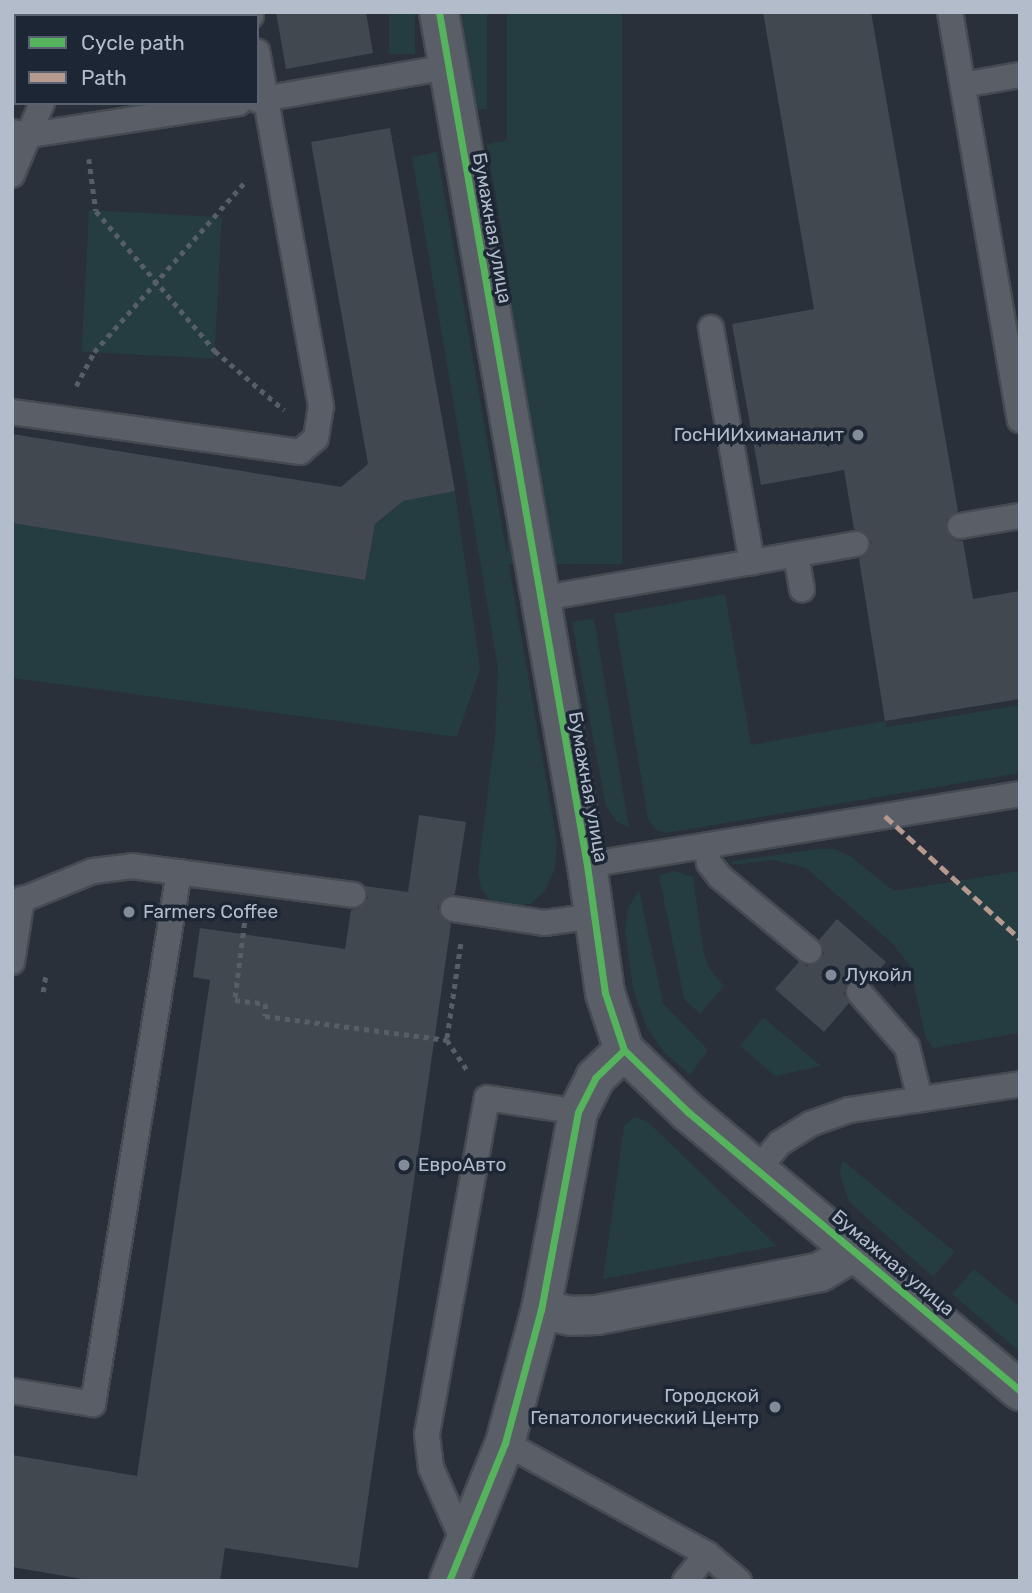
<!DOCTYPE html>
<html>
<head>
<meta charset="utf-8">
<style>
	body { margin:0 }
	#map { position:relative; width:1032px; height:1593px; overflow:hidden; background:#293039; font-family:Rubik,sans-serif }
	div>[style] { position:absolute }
	.green>* { inset:0; background:#253c40; transform-origin:0 0 }
	.building>* { inset:0; background:#424850 }
	.path>* { height:4.5px; margin-top:-2.25px; transform-origin:0; background:repeating-linear-gradient(90deg,#575e65 0 5px,transparent 0 10px) }
	.roads { filter:drop-shadow(2px 0 #464b52) drop-shadow(-2px 0 #464b52) drop-shadow(0 2px #464b52) drop-shadow(0 -2px #464b52) }
	.service>* { height:24px; margin:-12px; padding:0 12px; transform-origin:12px; border-radius:12px; background:#5a5f67 }
	.minor>* { height:38px; margin:-19px; padding:0 19px; transform-origin:19px; border-radius:19px; background:#5a5f67 }
	.quiet>* { height:5px; margin-top:-2.5px; transform-origin:0; background:repeating-linear-gradient(90deg,#b69a8f 0 10px,transparent 0 15px) }
	.cycleway>* { height:7px; margin:-3.5px; padding:0 3.5px; transform-origin:3.5px; border-radius:3.5px; background:#56b35d }
	.dots>* { width:19px; height:19px; translate:-50% -50%; box-sizing:border-box; border:4px solid #1c2635; border-radius:50% }
	span { translate:-50% -50%; white-space:nowrap; text-align:center; line-height:1.15; -webkit-text-stroke:7px #1c2635; paint-order:stroke }
	.street-label { font-size:19px; color:#b3bccb }
	.poi-label { font-size:19px; color:#b3bccb }
	.right { translate:-100% -50%; text-align:right }
	.left { translate:0 -50%; text-align:left }
	.frame { position:absolute; inset:0; border:14px solid #b3bccb; pointer-events:none }
	.legend { position:absolute; left:14px; top:14px; width:245px; height:91px; box-sizing:border-box; background:#1c2635; border:2px solid #586271; margin:0; padding:9px 12px; list-style:none; font-size:21px; color:#b3bccb }
	.legend li { display:flex; align-items:center; gap:14px; height:35px }
	.legend b { width:35px; border:2px solid #586271 }
</style>
</head>
<body>
<div id="map">
	<div class="green">
		<i style="left:389px;top:12px;width:26px;height:42px"></i>
		<i style="left:462px;top:12px;width:25px;height:97px"></i>
		<i style="left:507px;top:12px;width:115px;height:552px"></i>
		<i style="left:509px;top:140px;width:425px;height:23px;rotate:80deg"></i>
		<i style="clip-path:polygon(437px 152px,557px 842px,555px 869px,544px 892px,530px 904px,508px 907px,491px 902px,481px 889px,478px 871px,495px 735px,498px 668px,412px 157px)"></i>
		<i style="left:89px;top:210px;width:133px;height:142px;rotate:3deg"></i>
		<i style="clip-path:polygon(455px 491px,480px 669px,457px 737px,12px 678px,12px 523px,365px 580px,375px 524px,403px 501px)"></i>
		<i style="clip-path:polygon(725px 594px,751px 745px,885px 721px,887px 727px,1020px 705px,1020px 773px,666px 833px,655px 829px,648px 819px,614px 614px)"></i>
		<i style="clip-path:polygon(594px 618px,629px 828px,615px 820px,605px 803px,572px 622px)"></i>
		<i style="clip-path:polygon(818px 849px,835px 849px,851px 857px,894px 891px,1020px 871px,1020px 1033px,933px 1048px,925px 1036px,910px 966px,894px 945px,806px 868px,773px 860px,731px 865px,733px 861px)"></i>
		<i style="clip-path:polygon(674px 871px,693px 877px,704px 953px,708px 967px,724px 986px,700px 1014px,684px 999px,659px 876px)"></i>
		<i style="clip-path:polygon(639px 890px,663px 1003px,708px 1050px,690px 1075px,664px 1052px,647px 1028px,633px 989px,625px 929px,628px 908px)"></i>
		<i style="clip-path:polygon(763px 1017px,821px 1066px,775px 1076px,740px 1046px)"></i>
		<i style="clip-path:polygon(634px 1117px,647px 1121px,777px 1246px,603px 1279px,624px 1126px)"></i>
		<i style="clip-path:polygon(842px 1160px,955px 1252px,933px 1277px,849px 1202px,840px 1175px)"></i>
		<i style="clip-path:polygon(974px 1269px,1020px 1307px,1020px 1352px,952px 1294px)"></i>
	</div>
	<div class="building">
		<i style="clip-path:polygon(276px 12px,366px 12px,373px 53px,286px 69px)"></i>
		<i style="clip-path:polygon(763px 12px,871px 12px,958px 511px,946px 520px,946px 529px,954px 540px,963px 541px,973px 599px,1020px 591px,1020px 699px,885px 721px,859px 559px,866px 555px,871px 542px,867px 534px,854px 529px,844px 470px,761px 485px,732px 324px,814px 309px)"></i>
		<i style="clip-path:polygon(390px 128px,455px 491px,403px 501px,375px 524px,365px 580px,12px 523px,12px 434px,341px 487px,368px 464px,311px 142px)"></i>
		<i style="clip-path:polygon(419px 815px,466px 822px,455px 894px,442px 899px,438px 907px,443px 920px,451px 924px,358px 1568px,225px 1548px,220px 1581px,94px 1581px,12px 1567px,12px 1455px,137px 1476px,210px 980px,193px 977px,200px 928px,345px 949px,351px 910px,359px 908px,368px 898px,364px 886px,408px 892px)"></i>
		<i style="clip-path:polygon(837px 919px,886px 962px,869px 981px,857px 977px,849px 981px,844px 994px,849px 1003px,824px 1032px,775px 989px,799px 962px,807px 966px,820px 961px,824px 953px,819px 940px)"></i>
	</div>
	<div class="path">
		<i style="left:89px;top:159px;width:52px;rotate:82.3deg"></i>
		<i style="left:96px;top:211px;width:184px;rotate:49.6deg"></i>
		<i style="left:215px;top:351px;width:91px;rotate:40.5deg"></i>
		<i style="left:76px;top:386px;width:38px;rotate:-62deg"></i>
		<i style="left:94px;top:352px;width:226px;rotate:-48.4deg"></i>
		<i style="left:246px;top:913px;width:88px;rotate:97.2deg"></i>
		<i style="left:235px;top:1000px;width:31px;rotate:7deg"></i>
		<i style="left:266px;top:1004px;width:12px;rotate:95deg"></i>
		<i style="left:265px;top:1016px;width:184px;rotate:7.5deg"></i>
		<i style="left:461px;top:944px;width:97px;rotate:98.3deg"></i>
		<i style="left:447px;top:1040px;width:37px;rotate:56deg"></i>
		<i style="left:43px;top:992px;width:18px;rotate:-81deg"></i>
	</div>
	<div class="roads">
		<div class="service">
			<i style="left:30px;top:12px;width:4px;rotate:76deg"></i>
			<i style="left:250px;top:12px;width:4px;rotate:76deg"></i>
			<i style="left:950px;top:12px;width:414px;rotate:80.3deg"></i>
			<i style="left:963px;top:85px;width:58px;rotate:-10deg"></i>
			<i style="left:257px;top:100px;width:195px;rotate:-9.8deg"></i>
			<i style="left:12px;top:132px;width:18px;rotate:9deg"></i>
			<i style="left:30px;top:135px;width:211px;rotate:-8.7deg"></i>
			<i style="left:12px;top:175px;width:78px;rotate:-67.4deg"></i>
			<i style="left:711px;top:328px;width:238px;rotate:80.1deg"></i>
			<i style="left:12px;top:412px;width:291px;rotate:7.9deg"></i>
			<i style="left:300px;top:452px;width:21px;rotate:-41deg"></i>
			<i style="left:316px;top:438px;width:32px;rotate:-81deg"></i>
			<i style="left:321px;top:406px;width:360px;rotate:-100.2deg"></i>
			<i style="left:960px;top:526px;width:61px;rotate:-9.5deg"></i>
			<i style="left:796px;top:555px;width:35px;rotate:80deg"></i>
			<i style="left:538px;top:599px;width:323px;rotate:-9.8deg"></i>
			<i style="left:706px;top:846px;width:17px;rotate:80deg"></i>
			<i style="left:709px;top:863px;width:18px;rotate:52deg"></i>
			<i style="left:720px;top:877px;width:116px;rotate:39.7deg"></i>
			<i style="left:587px;top:865px;width:439px;rotate:-9.3deg"></i>
			<i style="left:12px;top:904px;width:87px;rotate:-22.2deg"></i>
			<i style="left:93px;top:871px;width:38px;rotate:-7deg"></i>
			<i style="left:131px;top:866px;width:224px;rotate:7.4deg"></i>
			<i style="left:453px;top:909px;width:92px;rotate:8.7deg"></i>
			<i style="left:544px;top:923px;width:50px;rotate:-8deg"></i>
			<i style="left:12px;top:962px;width:64px;rotate:-81deg"></i>
			<i style="left:859px;top:992px;width:73px;rotate:48.9deg"></i>
			<i style="left:907px;top:1047px;width:54px;rotate:76deg"></i>
			<i style="left:758px;top:1169px;width:34px;rotate:-50deg"></i>
			<i style="left:780px;top:1143px;width:36px;rotate:-32deg"></i>
			<i style="left:810px;top:1124px;width:41px;rotate:-19.7deg"></i>
			<i style="left:849px;top:1110px;width:173px;rotate:-8.6deg"></i>
			<i style="left:12px;top:1391px;width:82px;rotate:9.1deg"></i>
			<i style="left:93px;top:1404px;width:539px;rotate:-80.82deg"></i>
			<i style="left:505px;top:1443px;width:230px;rotate:28.8deg"></i>
			<i style="left:707px;top:1554px;width:42px;rotate:40.2deg"></i>
			<i style="left:464px;top:1543px;width:82px;rotate:-113.7deg"></i>
			<i style="left:431px;top:1468px;width:34px;rotate:-97deg"></i>
			<i style="left:427px;top:1434px;width:341px;rotate:-79.9deg"></i>
			<i style="left:487px;top:1098px;width:92px;rotate:8.7deg"></i>
			<i style="left:685px;top:1581px;width:35px;rotate:-51deg"></i>
		</div>
		<div class="minor">
			<i style="left:439px;top:12px;width:866px;rotate:80.16deg"></i>
			<i style="left:587px;top:865px;width:129px;rotate:82deg"></i>
			<i style="left:605px;top:993px;width:60px;rotate:71.6deg"></i>
			<i style="left:624px;top:1050px;width:89px;rotate:44.1deg"></i>
			<i style="left:688px;top:1112px;width:434px;rotate:40deg"></i>
			<i style="left:541px;top:1310px;width:31px;rotate:11deg"></i>
			<i style="left:571px;top:1316px;width:26px;rotate:-2deg"></i>
			<i style="left:597px;top:1315px;width:227px;rotate:-10.9deg"></i>
			<i style="left:820px;top:1272px;width:41px;rotate:-31deg"></i>
			<i style="left:449px;top:1581px;width:149px;rotate:-67.9deg"></i>
			<i style="left:505px;top:1443px;width:138px;rotate:-74.9deg"></i>
			<i style="left:541px;top:1310px;width:201px;rotate:-79.4deg"></i>
			<i style="left:578px;top:1112px;width:38px;rotate:-63deg"></i>
			<i style="left:595px;top:1078px;width:40px;rotate:-44deg"></i>
		</div>
	</div>
	<div class="quiet">
		<i style="left:885px;top:816px;width:183px;rotate:42.3deg"></i>
		<i style="left:306px;top:1581px;width:48px"></i>
	</div>
	<div class="cycleway">
		<i style="left:439px;top:12px;width:866px;rotate:80.16deg"></i>
		<i style="left:587px;top:865px;width:129px;rotate:82deg"></i>
		<i style="left:605px;top:993px;width:60px;rotate:71.6deg"></i>
		<i style="left:624px;top:1050px;width:89px;rotate:44.1deg"></i>
		<i style="left:688px;top:1112px;width:434px;rotate:40deg"></i>
		<i style="left:449px;top:1581px;width:149px;rotate:-67.9deg"></i>
		<i style="left:505px;top:1443px;width:138px;rotate:-74.9deg"></i>
		<i style="left:541px;top:1310px;width:201px;rotate:-79.4deg"></i>
		<i style="left:578px;top:1112px;width:38px;rotate:-63deg"></i>
		<i style="left:595px;top:1078px;width:40px;rotate:-44deg"></i>
	</div>
	<div class="dots">
		<i style="left:858px;top:435px;background:#838b98"></i>
		<i style="left:129px;top:912px;background:#838b98"></i>
		<i style="left:831px;top:975px;background:#838b98"></i>
		<i style="left:404px;top:1165px;background:#838b98"></i>
		<i style="left:775px;top:1407px;background:#838b98"></i>
	</div>
	<div class="street-label">
		<span style="left:492px;top:228px;rotate:80deg">Бумажная улица</span>
		<span style="left:588px;top:787px;rotate:80deg">Бумажная улица</span>
		<span style="left:893px;top:1263px;rotate:40deg">Бумажная улица</span>
	</div>
	<div class="poi-label">
		<span class="right" style="left:844px;top:435px">ГосНИИхиманалит</span>
		<span class="left" style="left:143px;top:912px">Farmers Coffee</span>
		<span class="left" style="left:845px;top:975px">Лукойл</span>
		<span class="left" style="left:418px;top:1165px">ЕвроАвто</span>
		<span class="right" style="left:759px;top:1407px">Городской<br>Гепатологический Центр</span>
	</div>
	<div class="frame"></div>
	<ul class="legend">
	<li><b style="height:9px;background:#56b35d"></b>Cycle path</li>
	<li><b style="height:9px;background:#b69a8f"></b>Path</li>
	</ul>
</div>
</body>
</html>
